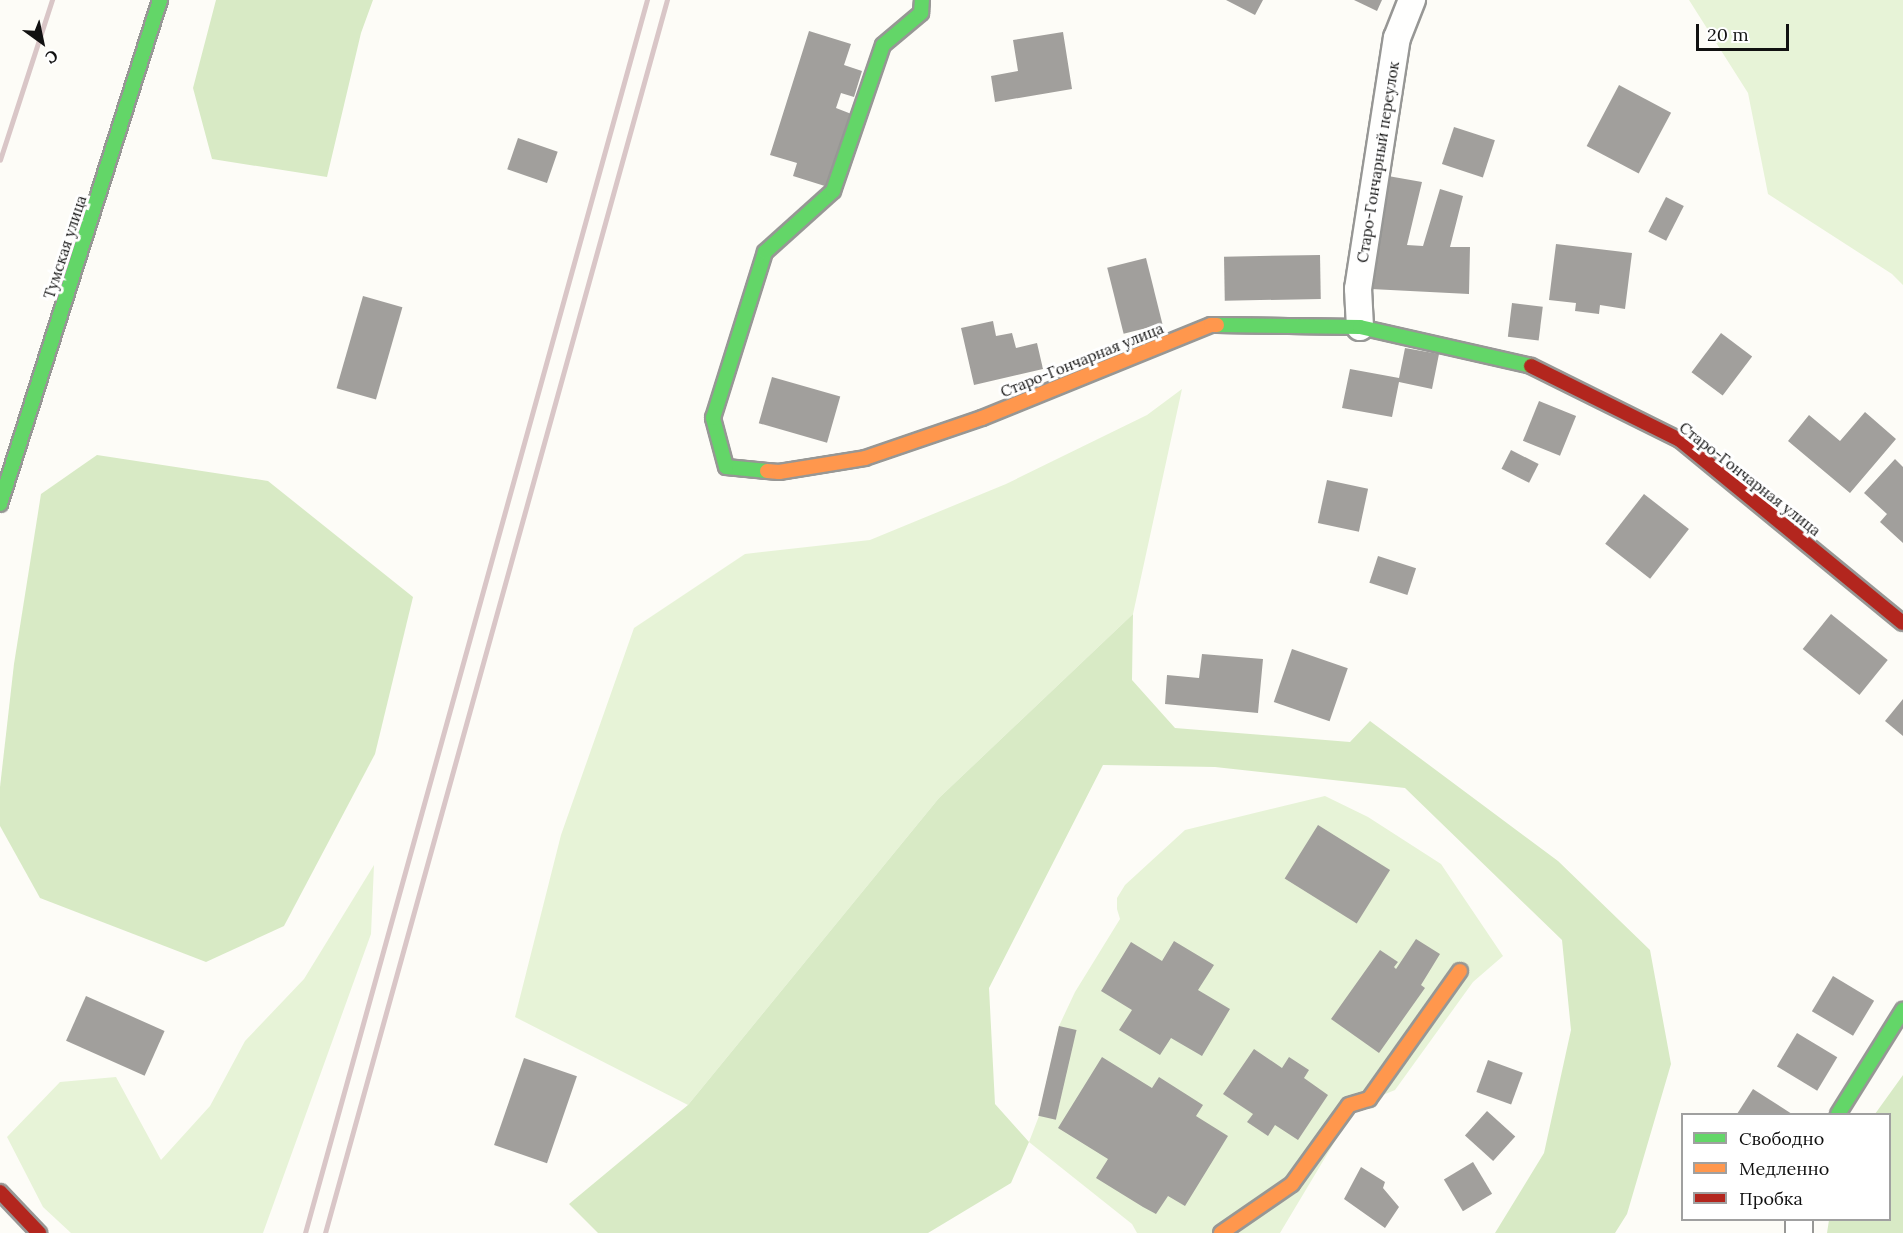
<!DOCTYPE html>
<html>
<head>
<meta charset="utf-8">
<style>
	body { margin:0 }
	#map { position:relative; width:1903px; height:1233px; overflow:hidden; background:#fdfcf7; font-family:Lora,serif }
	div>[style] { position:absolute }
	.green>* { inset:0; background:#e7f3d7 }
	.forest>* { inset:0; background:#d8eac5 }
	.building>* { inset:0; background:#a19f9c; transform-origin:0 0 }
	.roads { filter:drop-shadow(2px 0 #979795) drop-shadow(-2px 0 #979795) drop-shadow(0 2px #979795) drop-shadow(0 -2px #979795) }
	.street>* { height:26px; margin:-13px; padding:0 13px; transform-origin:13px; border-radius:13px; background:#fffffe }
	.fast>* { height:14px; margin:-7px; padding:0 7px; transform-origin:7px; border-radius:7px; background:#63d668 }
	.slow>* { height:14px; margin:-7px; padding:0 7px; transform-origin:7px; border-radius:7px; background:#ff974d }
	.jam>* { height:14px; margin:-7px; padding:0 7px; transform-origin:7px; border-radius:7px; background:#b3261e }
	.rail>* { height:4.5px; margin:-2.25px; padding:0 2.25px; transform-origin:2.25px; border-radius:2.25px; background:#d9c6c7 }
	span { translate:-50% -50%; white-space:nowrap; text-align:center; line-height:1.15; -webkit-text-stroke:6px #fff; paint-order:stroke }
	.street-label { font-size:15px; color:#111 }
	.legend { position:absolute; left:1681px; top:1113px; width:210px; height:108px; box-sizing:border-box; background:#fff; border:2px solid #a0a0a0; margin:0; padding:8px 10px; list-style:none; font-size:18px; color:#111 }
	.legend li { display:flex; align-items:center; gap:12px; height:30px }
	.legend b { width:30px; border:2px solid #a0a0a0 }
	.north { position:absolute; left:12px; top:12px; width:60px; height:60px; -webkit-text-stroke:4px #fff; paint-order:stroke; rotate:147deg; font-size:16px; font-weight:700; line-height:24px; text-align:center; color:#111 }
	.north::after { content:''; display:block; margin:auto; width:21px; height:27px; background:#111; clip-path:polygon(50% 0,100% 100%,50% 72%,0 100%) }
	.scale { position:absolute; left:1696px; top:24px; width:93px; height:27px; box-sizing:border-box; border:3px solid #111; border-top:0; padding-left:8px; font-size:18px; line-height:21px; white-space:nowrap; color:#111; -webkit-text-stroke:4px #fff; paint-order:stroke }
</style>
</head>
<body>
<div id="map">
	<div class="green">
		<i style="clip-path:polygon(1689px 0,1903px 0,1903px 285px,1892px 274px,1768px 194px,1748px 93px)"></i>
		<i style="clip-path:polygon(1182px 389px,1133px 614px,939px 798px,688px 1105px,515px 1017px,561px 835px,634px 628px,745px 554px,870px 540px,1006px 484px,1147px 415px)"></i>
		<i style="clip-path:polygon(1325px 796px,1368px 817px,1441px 864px,1503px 956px,1473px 982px,1395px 1090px,1356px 1106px,1280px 1233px,1137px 1233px,1132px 1224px,1029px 1142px,1039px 1116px,1059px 1026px,1075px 992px,1120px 919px,1117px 909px,1117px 898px,1125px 885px,1185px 830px)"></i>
		<i style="clip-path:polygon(374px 865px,371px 934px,263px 1233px,71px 1233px,43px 1207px,7px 1137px,60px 1082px,116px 1077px,161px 1160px,210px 1106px,245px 1041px,304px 979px)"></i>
	</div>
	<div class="forest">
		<i style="clip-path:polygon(216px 0,373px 0,361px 33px,327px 177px,212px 159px,193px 88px)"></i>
		<i style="clip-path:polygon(97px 455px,268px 481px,413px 597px,375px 754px,284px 926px,206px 962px,40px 898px,0 826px,0 787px,14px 664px,41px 494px)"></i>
		<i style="clip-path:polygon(1133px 614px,1132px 680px,1175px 728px,1350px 742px,1370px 721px,1558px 861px,1650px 950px,1671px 1064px,1627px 1214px,1615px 1233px,1495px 1233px,1544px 1153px,1571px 1030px,1562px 940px,1405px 788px,1215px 767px,1103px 765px,989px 988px,995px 1104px,1029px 1142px,1011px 1183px,928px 1233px,598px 1233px,569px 1204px,688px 1105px,939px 798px)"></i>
		<i style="clip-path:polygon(1903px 1075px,1903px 1233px,1827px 1233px,1829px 1220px,1890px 1220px,1890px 1114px,1875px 1114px)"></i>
	</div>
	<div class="building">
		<i style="clip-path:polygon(1226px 0,1263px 0,1255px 15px)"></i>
		<i style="clip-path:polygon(1354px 0,1382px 0,1377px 11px)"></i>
		<i style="clip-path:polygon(809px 31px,851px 44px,844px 65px,862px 71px,854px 97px,841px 93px,836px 108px,854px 115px,828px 187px,793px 176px,797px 163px,770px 155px)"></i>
		<i style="clip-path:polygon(1063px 32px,1072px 89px,995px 102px,991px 76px,1018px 71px,1013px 40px)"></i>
		<i style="left:1619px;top:85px;width:59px;height:69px;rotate:28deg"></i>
		<i style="left:1454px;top:127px;width:43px;height:39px;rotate:18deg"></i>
		<i style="left:518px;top:138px;width:42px;height:33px;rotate:19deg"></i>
		<i style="clip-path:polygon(1388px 176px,1422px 182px,1407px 245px,1423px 246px,1440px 189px,1463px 196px,1450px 247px,1470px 247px,1469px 294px,1371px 289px)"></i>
		<i style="left:1666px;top:197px;width:20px;height:39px;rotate:27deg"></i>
		<i style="clip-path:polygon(1556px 244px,1632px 253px,1625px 309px,1600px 305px,1599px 314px,1575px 311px,1576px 303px,1549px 300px)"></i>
		<i style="left:1320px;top:255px;width:44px;height:96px;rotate:89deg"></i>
		<i style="left:1146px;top:258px;width:68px;height:40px;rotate:76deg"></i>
		<i style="left:363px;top:296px;width:41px;height:96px;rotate:16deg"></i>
		<i style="left:1512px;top:303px;width:31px;height:34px;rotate:7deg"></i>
		<i style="clip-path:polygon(993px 321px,996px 336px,1012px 333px,1016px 348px,1037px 343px,1043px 369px,974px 385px,961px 328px)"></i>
		<i style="left:1721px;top:333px;width:39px;height:49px;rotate:37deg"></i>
		<i style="clip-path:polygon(1405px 348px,1439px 354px,1432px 389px,1399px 382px,1392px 417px,1342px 408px,1350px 369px,1399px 378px)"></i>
		<i style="left:772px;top:377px;width:71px;height:48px;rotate:16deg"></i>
		<i style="left:1539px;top:401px;width:40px;height:43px;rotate:22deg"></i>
		<i style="clip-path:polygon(1865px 412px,1896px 439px,1850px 493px,1788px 441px,1809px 415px,1840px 441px)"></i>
		<i style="left:1511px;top:450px;width:31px;height:21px;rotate:27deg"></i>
		<i style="clip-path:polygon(1895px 459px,1903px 467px,1903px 543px,1880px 522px,1887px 514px,1864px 493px)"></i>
		<i style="left:1327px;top:480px;width:42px;height:44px;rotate:12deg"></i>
		<i style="left:1644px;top:494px;width:57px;height:63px;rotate:38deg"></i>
		<i style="left:1378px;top:556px;width:40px;height:28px;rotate:18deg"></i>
		<i style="left:1831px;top:614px;width:73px;height:45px;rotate:39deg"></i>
		<i style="left:1292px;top:649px;width:59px;height:56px;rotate:19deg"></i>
		<i style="clip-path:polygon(1202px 654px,1263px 659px,1258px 713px,1165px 704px,1167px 675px,1199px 678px)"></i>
		<i style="clip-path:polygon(1903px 699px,1903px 736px,1885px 721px)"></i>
		<i style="left:1318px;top:825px;width:85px;height:63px;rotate:32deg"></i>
		<i style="clip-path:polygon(1416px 939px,1440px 954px,1421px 985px,1425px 988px,1379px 1053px,1331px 1019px,1380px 950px,1398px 962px,1394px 967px,1396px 969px)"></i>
		<i style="clip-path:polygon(1174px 941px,1214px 965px,1198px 990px,1230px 1009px,1202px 1056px,1171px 1038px,1160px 1055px,1119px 1030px,1132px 1010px,1101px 991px,1131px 942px,1162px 961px)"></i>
		<i style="left:1833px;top:976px;width:48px;height:41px;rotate:31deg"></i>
		<i style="left:86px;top:996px;width:86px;height:49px;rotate:24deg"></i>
		<i style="left:1059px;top:1026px;width:18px;height:92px;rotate:13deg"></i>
		<i style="left:1797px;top:1033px;width:47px;height:39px;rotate:31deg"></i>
		<i style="clip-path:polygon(1254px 1049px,1282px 1068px,1289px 1057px,1309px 1070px,1304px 1078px,1328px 1095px,1298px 1140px,1275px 1125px,1268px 1136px,1247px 1122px,1253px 1114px,1223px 1094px)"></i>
		<i style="clip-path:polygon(1102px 1057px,1152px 1088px,1159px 1077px,1203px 1105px,1196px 1116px,1228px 1136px,1185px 1206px,1168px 1196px,1156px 1214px,1143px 1207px,1096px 1178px,1108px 1159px,1058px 1128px)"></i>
		<i style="left:524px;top:1058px;width:56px;height:92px;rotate:19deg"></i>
		<i style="left:1488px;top:1060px;width:37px;height:34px;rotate:20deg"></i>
		<i style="clip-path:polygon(1753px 1089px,1792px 1114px,1737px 1114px)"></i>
		<i style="left:1487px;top:1111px;width:38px;height:33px;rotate:42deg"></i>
		<i style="left:1473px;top:1162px;width:37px;height:34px;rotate:59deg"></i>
		<i style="clip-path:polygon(1361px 1167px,1385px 1182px,1383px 1188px,1399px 1207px,1385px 1228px,1344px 1199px)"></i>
	</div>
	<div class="roads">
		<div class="street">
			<i style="left:1360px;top:327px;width:38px;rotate:-93deg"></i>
			<i style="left:1358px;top:289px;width:254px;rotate:-81.2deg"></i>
			<i style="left:1397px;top:38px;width:41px;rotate:-68.5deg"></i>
			<i style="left:1799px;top:1233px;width:13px;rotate:-90deg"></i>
		</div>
		<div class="fast">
			<i style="left:1217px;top:325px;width:143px;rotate:0.8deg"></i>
			<i style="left:1360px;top:327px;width:175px;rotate:12.8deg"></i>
			<i style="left:767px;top:471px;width:41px;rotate:-174.4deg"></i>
			<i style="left:726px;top:467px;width:51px;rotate:-104.9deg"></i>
			<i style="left:713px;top:418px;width:174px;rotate:-72.6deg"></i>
			<i style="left:765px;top:252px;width:91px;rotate:-41.9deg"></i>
			<i style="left:833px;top:191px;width:154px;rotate:-71.1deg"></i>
			<i style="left:883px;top:45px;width:50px;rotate:-40.1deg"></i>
			<i style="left:921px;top:13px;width:13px;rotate:-86deg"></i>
			<i style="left:0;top:504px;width:529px;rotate:-72.39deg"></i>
			<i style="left:1838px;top:1114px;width:123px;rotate:-58deg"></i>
		</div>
		<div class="slow">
			<i style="left:767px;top:471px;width:12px;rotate:5deg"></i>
			<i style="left:779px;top:472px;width:87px;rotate:-9.2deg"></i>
			<i style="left:865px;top:458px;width:124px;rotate:-18.9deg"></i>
			<i style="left:982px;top:418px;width:247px;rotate:-22.1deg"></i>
			<i style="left:1211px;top:325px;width:6px"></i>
			<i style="left:1221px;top:1233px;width:86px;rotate:-34.6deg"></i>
			<i style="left:1292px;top:1184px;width:97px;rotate:-54.2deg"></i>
			<i style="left:1349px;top:1105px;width:21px;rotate:-17deg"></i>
			<i style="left:1369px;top:1099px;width:157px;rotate:-54.6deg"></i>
		</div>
		<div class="jam">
			<i style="left:1531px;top:366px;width:166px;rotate:26.4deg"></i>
			<i style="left:1680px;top:440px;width:288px;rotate:39.4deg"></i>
			<i style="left:0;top:1192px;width:57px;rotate:46.4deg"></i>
		</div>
	</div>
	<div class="rail">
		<i style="left:0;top:160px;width:168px;rotate:-72deg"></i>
		<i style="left:305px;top:1233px;width:1280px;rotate:-74.5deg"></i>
		<i style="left:325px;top:1233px;width:1280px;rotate:-74.5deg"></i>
	</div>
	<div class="street-label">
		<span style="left:1378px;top:162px;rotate:-81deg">Старо-Гончарный переулок</span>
		<span style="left:65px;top:247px;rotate:-72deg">Тумская улица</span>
		<span style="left:1082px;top:360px;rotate:-22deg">Старо-Гончарная улица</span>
		<span style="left:1750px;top:479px;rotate:38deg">Старо-Гончарная улица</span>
	</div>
	<ul class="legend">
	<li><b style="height:8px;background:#63d668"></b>Свободно</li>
	<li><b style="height:8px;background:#ff974d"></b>Медленно</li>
	<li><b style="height:8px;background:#b3261e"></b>Пробка</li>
	</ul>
	<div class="north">С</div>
	<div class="scale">20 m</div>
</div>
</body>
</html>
